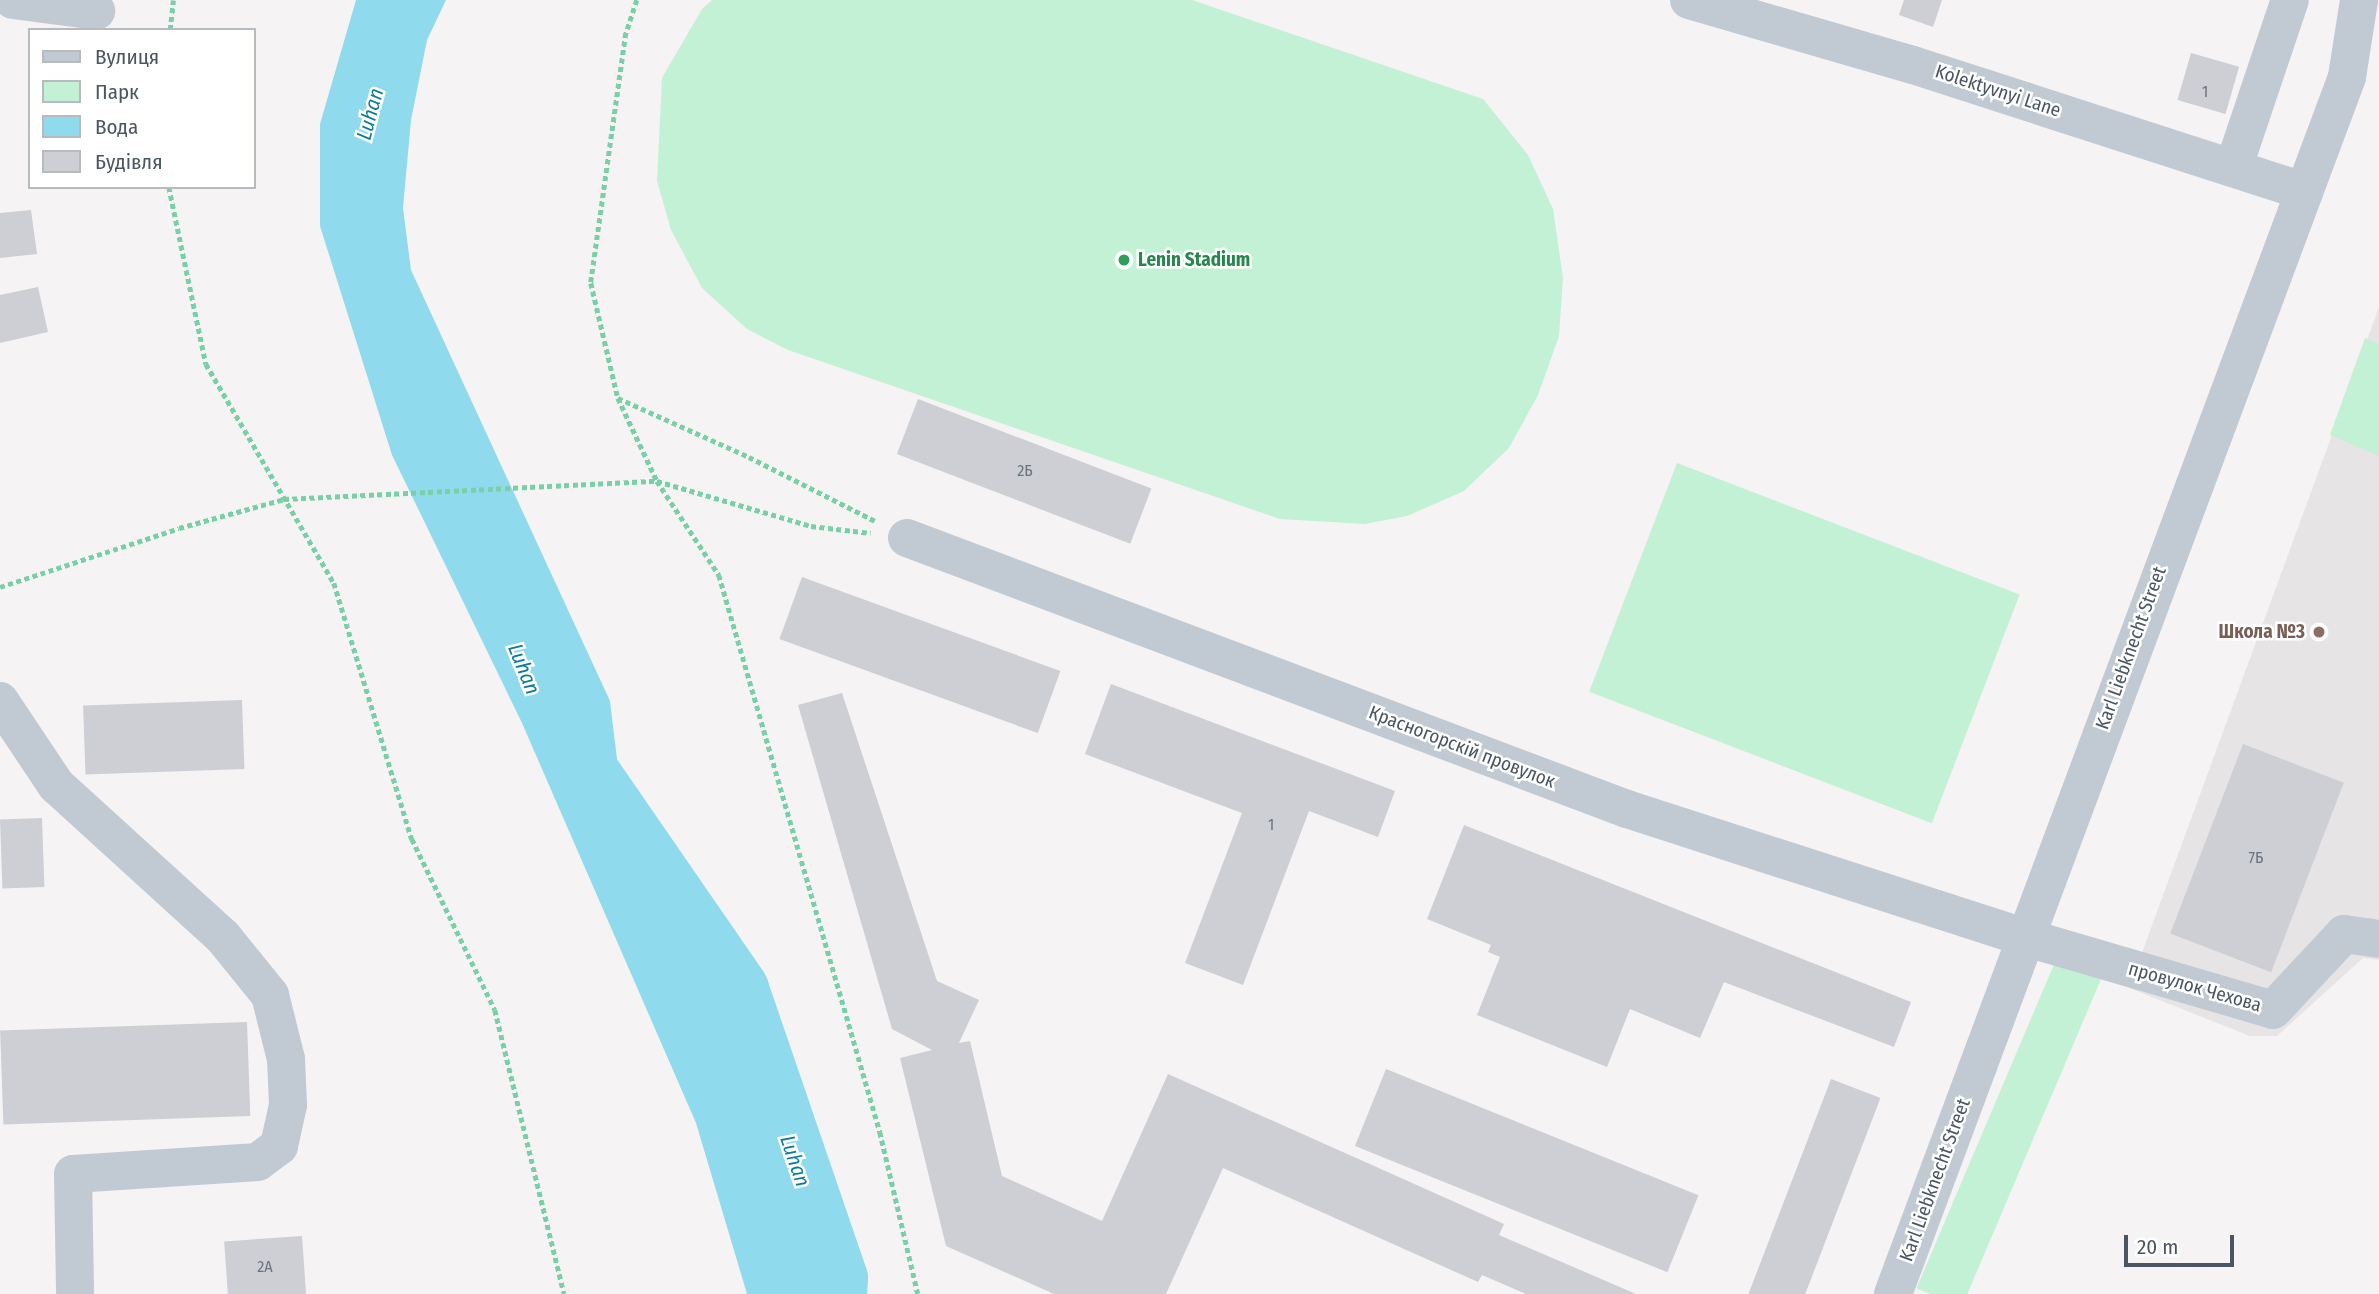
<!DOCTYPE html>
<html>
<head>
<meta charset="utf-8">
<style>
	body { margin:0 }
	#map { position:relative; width:2379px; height:1294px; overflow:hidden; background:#f5f3f3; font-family:"Fira Sans Condensed",sans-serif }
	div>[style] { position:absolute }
	.education>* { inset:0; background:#e6e4e5 }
	.green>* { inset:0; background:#c3f1d5; transform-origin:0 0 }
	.water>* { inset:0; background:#90daee }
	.river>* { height:66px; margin:-33px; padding:0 33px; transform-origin:33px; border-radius:33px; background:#90daee }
	.building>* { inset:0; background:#cdcfd5; transform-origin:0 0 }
	.path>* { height:4.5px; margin-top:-2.25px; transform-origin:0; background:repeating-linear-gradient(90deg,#7ad0a6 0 5px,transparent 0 8.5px) }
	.minor>* { height:38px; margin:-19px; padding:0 19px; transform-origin:19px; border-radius:19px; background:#c1cad2 }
	.dots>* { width:19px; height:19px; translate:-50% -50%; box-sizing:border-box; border:4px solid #fff; border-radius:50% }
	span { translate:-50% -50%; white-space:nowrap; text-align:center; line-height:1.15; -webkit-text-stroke:5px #fff; paint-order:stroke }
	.number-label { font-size:16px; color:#6b747e }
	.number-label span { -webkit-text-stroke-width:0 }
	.street-label { font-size:19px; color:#4a5661 }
	.leisure-label { font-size:19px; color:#27864d; font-weight:700 }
	.left { translate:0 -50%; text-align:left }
	.education-label { font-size:19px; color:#785e54; font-weight:700 }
	.right { translate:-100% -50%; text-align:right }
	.water-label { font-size:21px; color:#0c7c9b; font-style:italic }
	.legend { position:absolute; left:28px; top:28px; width:228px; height:161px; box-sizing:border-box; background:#fff; border:2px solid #b7bbc0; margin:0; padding:9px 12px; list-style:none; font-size:21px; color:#4a5661 }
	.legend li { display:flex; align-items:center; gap:14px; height:35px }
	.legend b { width:35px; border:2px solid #b7bbc0 }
	.scale { position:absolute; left:2124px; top:1235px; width:110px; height:32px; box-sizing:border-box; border:4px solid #4a5661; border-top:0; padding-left:9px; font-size:21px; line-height:24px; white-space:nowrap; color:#4a5661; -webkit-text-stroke:5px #fff; paint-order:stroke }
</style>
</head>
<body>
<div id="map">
	<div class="education">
		<i style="clip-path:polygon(2379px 307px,2379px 960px,2363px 958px,2277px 1036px,2250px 1036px,2129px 988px)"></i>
	</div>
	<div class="green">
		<i style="clip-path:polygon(712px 0,1192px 0,1483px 99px,1528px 155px,1553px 209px,1563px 278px,1559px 336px,1538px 395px,1509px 448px,1464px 491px,1407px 516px,1365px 524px,1280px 519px,788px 350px,747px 329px,702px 288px,671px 230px,657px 181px,662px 78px,702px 9px)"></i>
		<i style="clip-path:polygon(2365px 338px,2379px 344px,2379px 456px,2330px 435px)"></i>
		<i style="left:1677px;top:463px;width:367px;height:245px;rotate:21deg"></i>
		<i style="left:2058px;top:955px;width:49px;height:362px;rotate:23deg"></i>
	</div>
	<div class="water">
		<i style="clip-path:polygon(356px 0,446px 0,427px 40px,411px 120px,403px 208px,411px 270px,610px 701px,624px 817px,776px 1158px,804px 1294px,747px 1294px,696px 1123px,522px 723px,392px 455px,320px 226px,320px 124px)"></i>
	</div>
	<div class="river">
		<i style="left:585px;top:771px;width:266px;rotate:55.4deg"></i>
		<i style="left:736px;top:990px;width:305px;rotate:71.1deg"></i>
		<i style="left:835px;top:1279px;width:15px;rotate:94deg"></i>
	</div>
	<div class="building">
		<i style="clip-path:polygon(1904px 0,1942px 0,1933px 27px,1899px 15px)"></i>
		<i style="left:2191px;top:53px;width:50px;height:49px;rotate:16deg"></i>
		<i style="clip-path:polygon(31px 210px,37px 254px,0 258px,0 213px)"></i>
		<i style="clip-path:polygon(38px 287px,48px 332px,0 343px,0 295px)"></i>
		<i style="left:918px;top:399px;width:250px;height:59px;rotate:21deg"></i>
		<i style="left:802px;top:577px;width:275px;height:66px;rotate:20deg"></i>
		<i style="clip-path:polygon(1111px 684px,1395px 791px,1378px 837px,1309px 811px,1243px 985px,1185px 963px,1242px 813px,1085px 754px)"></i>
		<i style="clip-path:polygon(842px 693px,937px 981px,979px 1000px,959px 1043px,970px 1041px,1002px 1176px,1102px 1221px,1168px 1074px,1504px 1224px,1499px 1235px,1636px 1294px,1526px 1294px,1482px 1275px,1478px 1282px,1223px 1168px,1166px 1294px,1054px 1294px,946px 1246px,900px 1058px,932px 1050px,892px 1029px,798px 705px)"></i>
		<i style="left:242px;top:700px;width:69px;height:159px;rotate:88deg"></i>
		<i style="left:2243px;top:744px;width:108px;height:203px;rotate:21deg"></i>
		<i style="left:42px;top:818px;width:69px;height:42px;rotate:88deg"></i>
		<i style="clip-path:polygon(1464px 825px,1911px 1002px,1894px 1047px,1724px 982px,1700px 1038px,1630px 1009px,1607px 1067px,1477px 1015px,1500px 957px,1488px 952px,1491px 945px,1427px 919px)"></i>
		<i style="left:247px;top:1022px;width:94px;height:247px;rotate:88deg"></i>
		<i style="left:1386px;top:1069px;width:337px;height:83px;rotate:22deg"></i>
		<i style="left:1831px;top:1079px;width:53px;height:231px;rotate:21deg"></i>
		<i style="left:302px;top:1236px;width:58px;height:78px;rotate:86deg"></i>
	</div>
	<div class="path">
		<i style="left:637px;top:0;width:35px;rotate:108deg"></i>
		<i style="left:626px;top:33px;width:252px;rotate:98deg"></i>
		<i style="left:591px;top:283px;width:118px;rotate:76.8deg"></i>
		<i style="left:618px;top:398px;width:144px;rotate:24.2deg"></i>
		<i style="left:749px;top:457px;width:141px;rotate:26.9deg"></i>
		<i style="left:170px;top:30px;width:30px;rotate:-84deg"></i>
		<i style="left:169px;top:187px;width:181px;rotate:78.2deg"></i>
		<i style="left:206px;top:364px;width:254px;rotate:59.7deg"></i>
		<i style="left:334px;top:583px;width:268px;rotate:73.1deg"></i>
		<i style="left:412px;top:839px;width:190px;rotate:64.1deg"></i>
		<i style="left:495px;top:1010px;width:292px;rotate:76.3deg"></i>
		<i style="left:618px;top:398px;width:92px;rotate:64.8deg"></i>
		<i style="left:657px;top:481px;width:113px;rotate:56.6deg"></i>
		<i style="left:719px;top:575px;width:580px;rotate:73.88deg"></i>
		<i style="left:880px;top:1132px;width:166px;rotate:76.8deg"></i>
		<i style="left:0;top:587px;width:188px;rotate:-18.2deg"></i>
		<i style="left:179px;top:528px;width:109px;rotate:-15.4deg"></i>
		<i style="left:284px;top:499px;width:373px;rotate:-2.8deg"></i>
		<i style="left:657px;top:481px;width:160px;rotate:16.3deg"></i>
		<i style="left:811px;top:526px;width:60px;rotate:6.7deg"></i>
	</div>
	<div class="minor">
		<i style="left:13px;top:0;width:84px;rotate:7.5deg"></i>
		<i style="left:1689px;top:0;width:233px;rotate:16.2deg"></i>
		<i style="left:1913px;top:65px;width:411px;rotate:17.9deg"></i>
		<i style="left:2234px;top:166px;width:175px;rotate:-71.4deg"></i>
		<i style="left:907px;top:538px;width:769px;rotate:20.63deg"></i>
		<i style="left:1627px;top:809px;width:417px;rotate:17.9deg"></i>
		<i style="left:2024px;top:937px;width:259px;rotate:16.3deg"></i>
		<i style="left:2273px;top:1010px;width:104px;rotate:-46.9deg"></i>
		<i style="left:2344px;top:934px;width:35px;rotate:8deg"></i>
		<i style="left:0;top:701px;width:101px;rotate:56.3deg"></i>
		<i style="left:56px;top:785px;width:226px;rotate:42.3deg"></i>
		<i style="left:223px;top:937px;width:75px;rotate:51deg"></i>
		<i style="left:270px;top:995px;width:66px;rotate:76deg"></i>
		<i style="left:286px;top:1059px;width:46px;rotate:87.5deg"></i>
		<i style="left:288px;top:1105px;width:42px;rotate:102.4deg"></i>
		<i style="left:279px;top:1146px;width:26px;rotate:143deg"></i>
		<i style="left:258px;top:1162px;width:185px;rotate:176.3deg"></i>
		<i style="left:73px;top:1174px;width:120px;rotate:89deg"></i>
		<i style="left:1893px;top:1294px;width:1299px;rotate:-69.54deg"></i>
		<i style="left:2347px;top:77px;width:78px;rotate:-81.1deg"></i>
	</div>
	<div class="dots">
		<i style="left:1124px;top:260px;background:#2e9e5b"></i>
		<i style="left:2319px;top:632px;background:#8d6e63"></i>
	</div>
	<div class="number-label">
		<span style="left:2205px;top:92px">1</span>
		<span style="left:1025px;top:471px">2Б</span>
		<span style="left:1271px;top:825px">1</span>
		<span style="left:2256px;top:858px">7Б</span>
		<span style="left:265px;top:1267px">2А</span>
	</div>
	<div class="street-label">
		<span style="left:1998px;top:91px;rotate:18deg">Kolektyvnyi Lane</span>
		<span style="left:2131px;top:648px;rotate:-70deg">Karl Liebknecht Street</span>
		<span style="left:1462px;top:747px;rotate:21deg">Красногорскій провулок</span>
		<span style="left:2195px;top:987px;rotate:16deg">провулок Чехова</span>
		<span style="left:1935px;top:1180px;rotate:-70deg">Karl Liebknecht Street</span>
	</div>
	<div class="leisure-label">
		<span class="left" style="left:1138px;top:260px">Lenin Stadium</span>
	</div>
	<div class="education-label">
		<span class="right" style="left:2305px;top:632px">Школа №3</span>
	</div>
	<div class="water-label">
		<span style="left:370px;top:114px;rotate:-75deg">Luhan</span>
		<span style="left:524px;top:669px;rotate:68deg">Luhan</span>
		<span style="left:795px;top:1161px;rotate:71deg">Luhan</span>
	</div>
	<ul class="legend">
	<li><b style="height:9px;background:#c1cad2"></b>Вулиця</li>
	<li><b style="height:19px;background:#c3f1d5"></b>Парк</li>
	<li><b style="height:19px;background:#90daee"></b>Вода</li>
	<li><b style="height:19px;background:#cdcfd5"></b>Будівля</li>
	</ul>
	<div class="scale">20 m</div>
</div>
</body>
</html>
